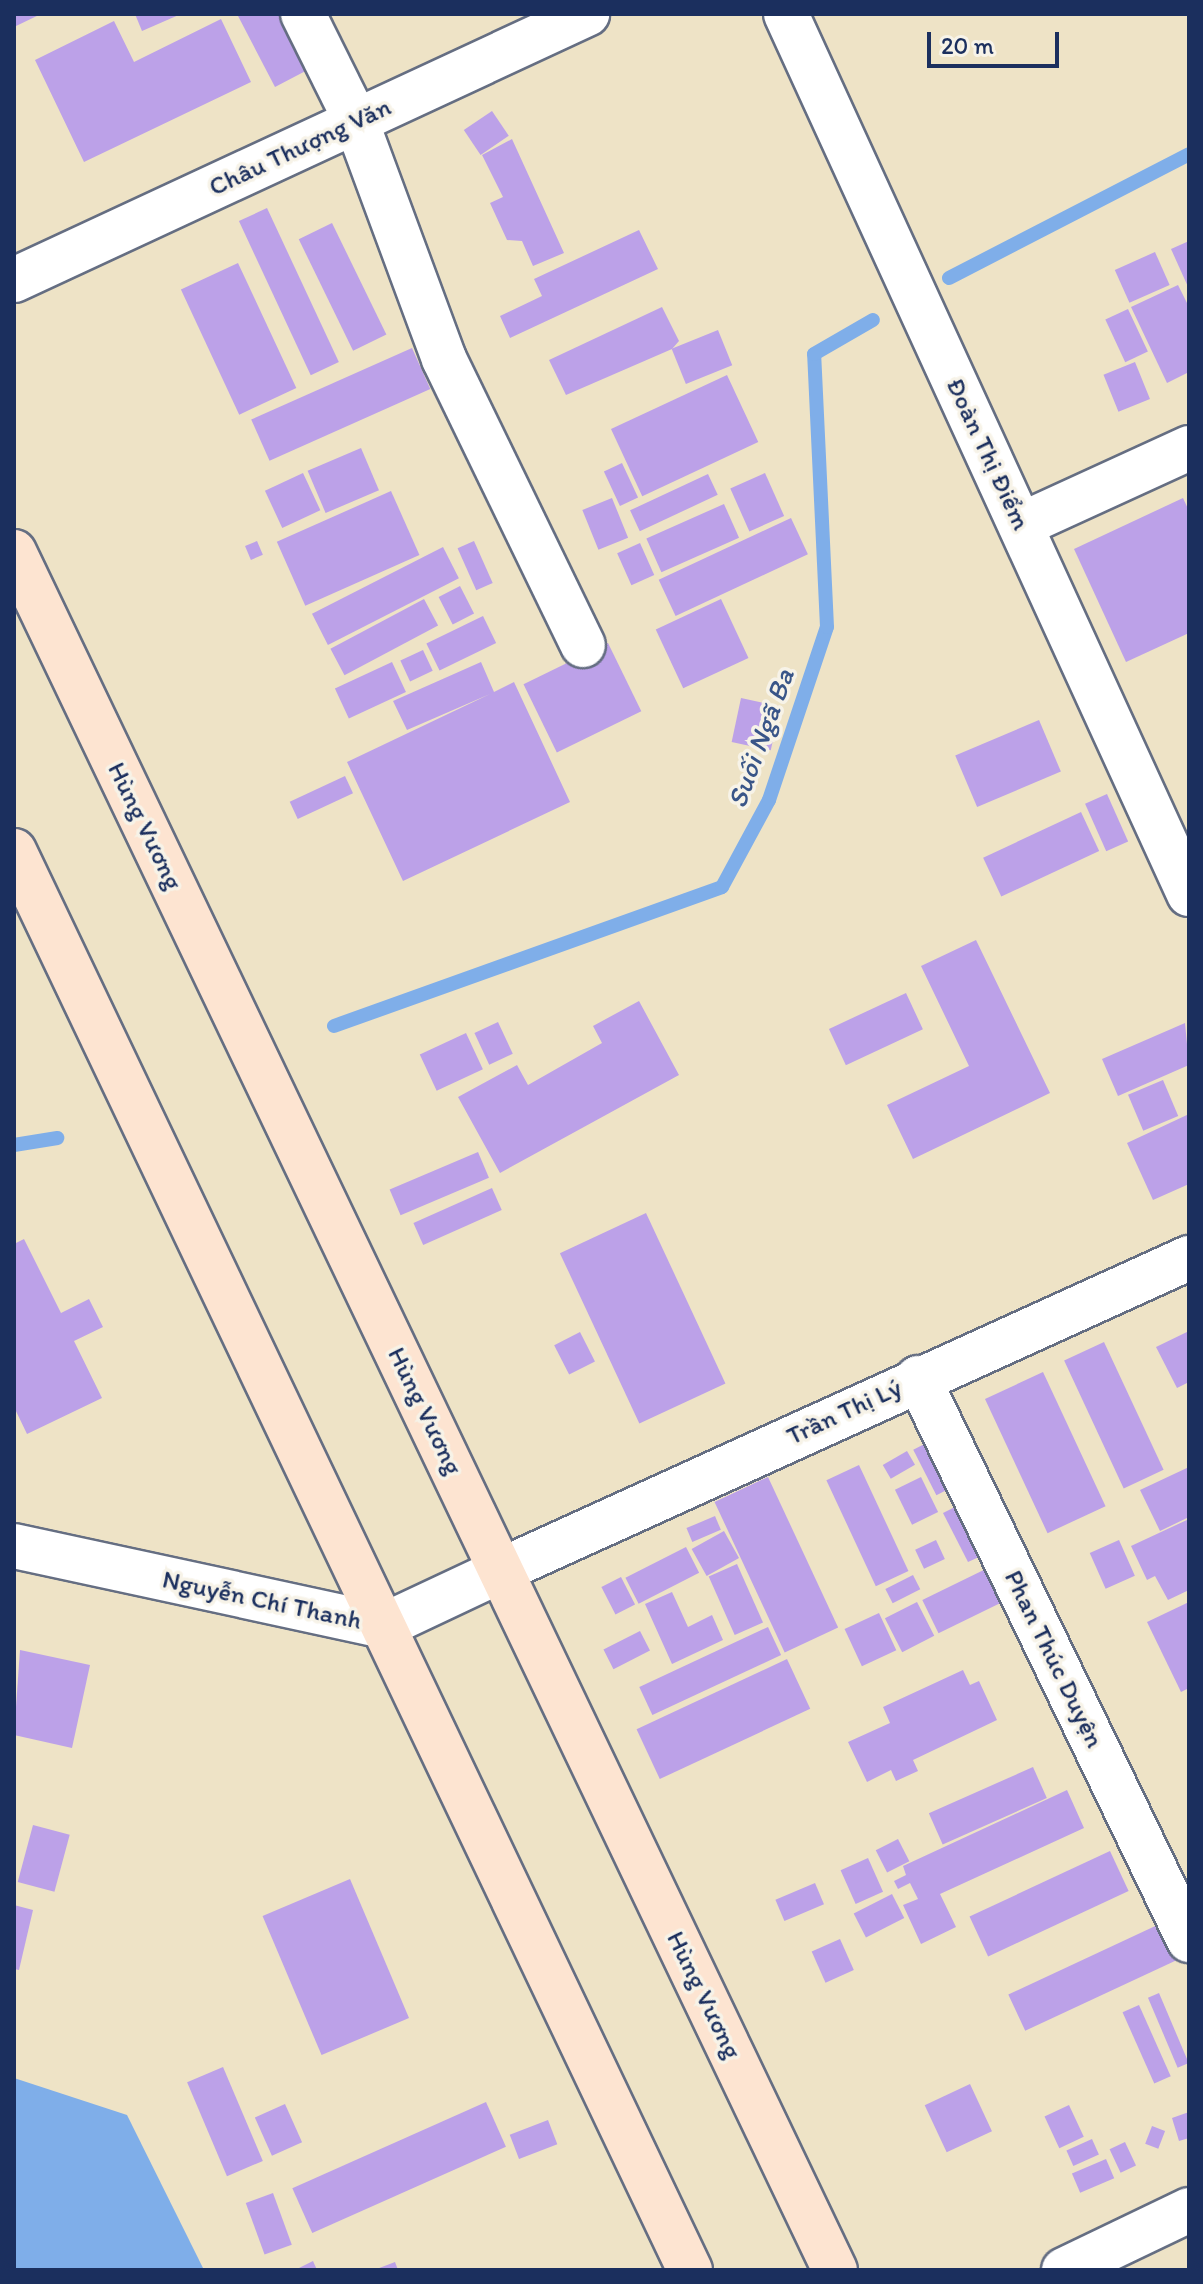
<!DOCTYPE html>
<html>
<head>
<meta charset="utf-8">
<style>
	body { margin:0 }
	#map { position:relative; width:1203px; height:2284px; overflow:hidden; background:#eee3c6; font-family:Itim,sans-serif }
	div>[style] { position:absolute }
	.water>* { inset:0; background:#7faee9 }
	.stream>* { height:14px; margin:-7px; padding:0 7px; transform-origin:7px; border-radius:7px; background:#7faee9 }
	.building>* { inset:0; background:#bca1e8; transform-origin:0 0 }
	.roads { filter:drop-shadow(2px 0 #656e82) drop-shadow(-2px 0 #656e82) drop-shadow(0 2px #656e82) drop-shadow(0 -2px #656e82) }
	.minor>* { height:44px; margin:-22px; padding:0 22px; transform-origin:22px; border-radius:22px; background:#fff }
	.tertiary>* { height:44px; margin:-22px; padding:0 22px; transform-origin:22px; border-radius:22px; background:#fff }
	.secondary>* { height:44px; margin:-22px; padding:0 22px; transform-origin:22px; border-radius:22px; background:#fde4d1 }
	span { translate:-50% -50%; white-space:nowrap; text-align:center; line-height:1.15; -webkit-text-stroke:7px #f7f3e8; paint-order:stroke }
	.street-label { font-size:26px; color:#1b2f5e }
	.water-label { font-size:28px; color:#395588; font-style:italic }
	.frame { position:absolute; inset:0; border:16px solid #1b2f5e; pointer-events:none }
	.scale { position:absolute; left:927px; top:32px; width:132px; height:36px; box-sizing:border-box; border:4px solid #1b2f5e; border-top:0; padding-left:10px; font-size:24px; line-height:28px; white-space:nowrap; color:#1b2f5e; -webkit-text-stroke:6px #f7f3e8; paint-order:stroke }
</style>
</head>
<body>
<div id="map">
	<div class="water">
		<i style="clip-path:polygon(14px 2078px,127px 2115px,204px 2270px,14px 2270px)"></i>
	</div>
	<div class="stream">
		<i style="left:949px;top:278px;width:270px;rotate:-27.3deg"></i>
		<i style="left:334px;top:1026px;width:412px;rotate:-19.7deg"></i>
		<i style="left:722px;top:887px;width:99px;rotate:-61.6deg"></i>
		<i style="left:769px;top:800px;width:182px;rotate:-71.5deg"></i>
		<i style="left:827px;top:627px;width:273px;rotate:-92.7deg"></i>
		<i style="left:814px;top:354px;width:68px;rotate:-30deg"></i>
		<i style="left:14px;top:1145px;width:44px;rotate:-9.2deg"></i>
	</div>
	<div class="building">
		<i style="clip-path:polygon(14px 14px,41px 14px,14px 27px)"></i>
		<i style="clip-path:polygon(135px 14px,181px 14px,142px 31px)"></i>
		<i style="clip-path:polygon(237px 14px,291px 14px,317px 65px,275px 87px)"></i>
		<i style="clip-path:polygon(221px 19px,251px 82px,84px 162px,35px 60px,114px 21px,134px 62px)"></i>
		<i style="left:492px;top:111px;width:30px;height:34px;rotate:56deg"></i>
		<i style="clip-path:polygon(512px 139px,564px 253px,533px 266px,522px 241px,507px 240px,490px 203px,503px 197px,482px 155px)"></i>
		<i style="left:267px;top:208px;width:170px;height:31px;rotate:65deg"></i>
		<i style="left:332px;top:223px;width:124px;height:37px;rotate:64deg"></i>
		<i style="clip-path:polygon(639px 230px,658px 269px,510px 338px,500px 316px,542px 296px,534px 279px)"></i>
		<i style="clip-path:polygon(1189px 241px,1189px 289px,1171px 249px)"></i>
		<i style="left:1155px;top:252px;width:36px;height:44px;rotate:66deg"></i>
		<i style="left:238px;top:263px;width:138px;height:63px;rotate:65deg"></i>
		<i style="clip-path:polygon(1178px 285px,1189px 307px,1189px 372px,1167px 383px,1131px 307px)"></i>
		<i style="clip-path:polygon(662px 307px,679px 341px,672px 349px,566px 395px,549px 360px)"></i>
		<i style="left:1128px;top:309px;width:47px;height:25px;rotate:65deg"></i>
		<i style="left:718px;top:330px;width:38px;height:50px;rotate:68deg"></i>
		<i style="left:412px;top:348px;width:45px;height:176px;rotate:66deg"></i>
		<i style="left:1135px;top:362px;width:40px;height:34px;rotate:68deg"></i>
		<i style="left:727px;top:375px;width:74px;height:128px;rotate:65deg"></i>
		<i style="left:361px;top:448px;width:46px;height:58px;rotate:67deg"></i>
		<i style="left:622px;top:463px;width:38px;height:20px;rotate:65deg"></i>
		<i style="left:303px;top:473px;width:41px;height:42px;rotate:65deg"></i>
		<i style="left:765px;top:473px;width:47px;height:38px;rotate:66deg"></i>
		<i style="left:708px;top:474px;width:23px;height:86px;rotate:65deg"></i>
		<i style="left:391px;top:491px;width:70px;height:125px;rotate:66deg"></i>
		<i style="left:612px;top:498px;width:43px;height:32px;rotate:68deg"></i>
		<i style="clip-path:polygon(1183px 498px,1189px 511px,1189px 633px,1126px 662px,1074px 549px)"></i>
		<i style="left:724px;top:504px;width:37px;height:85px;rotate:66deg"></i>
		<i style="left:791px;top:518px;width:40px;height:146px;rotate:65deg"></i>
		<i style="left:257px;top:541px;width:15px;height:13px;rotate:67deg"></i>
		<i style="left:474px;top:541px;width:46px;height:18px;rotate:66deg"></i>
		<i style="left:640px;top:543px;width:35px;height:25px;rotate:66deg"></i>
		<i style="left:443px;top:547px;width:35px;height:147px;rotate:63deg"></i>
		<i style="left:460px;top:586px;width:31px;height:24px;rotate:63deg"></i>
		<i style="left:424px;top:599px;width:30px;height:106px;rotate:62deg"></i>
		<i style="left:721px;top:599px;width:65px;height:72px;rotate:65deg"></i>
		<i style="left:483px;top:616px;width:30px;height:63px;rotate:64deg"></i>
		<i style="left:608px;top:643px;width:76px;height:94px;rotate:64deg"></i>
		<i style="left:423px;top:650px;width:23px;height:25px;rotate:65deg"></i>
		<i style="left:392px;top:662px;width:33px;height:63px;rotate:65deg"></i>
		<i style="clip-path:polygon(481px 662px,494px 692px,514px 682px,570px 802px,403px 881px,347px 762px,490px 694px,407px 730px,393px 701px)"></i>
		<i style="left:741px;top:698px;width:40px;height:45px;rotate:12deg"></i>
		<i style="left:1039px;top:720px;width:56px;height:91px;rotate:67deg"></i>
		<i style="left:345px;top:776px;width:19px;height:61px;rotate:65deg"></i>
		<i style="left:1107px;top:794px;width:52px;height:24px;rotate:66deg"></i>
		<i style="left:1081px;top:812px;width:43px;height:108px;rotate:65deg"></i>
		<i style="clip-path:polygon(976px 940px,1050px 1093px,913px 1159px,887px 1105px,969px 1066px,921px 966px)"></i>
		<i style="left:906px;top:993px;width:40px;height:85px;rotate:65deg"></i>
		<i style="clip-path:polygon(639px 1001px,679px 1075px,500px 1173px,458px 1097px,517px 1065px,528px 1085px,602px 1043px,593px 1026px)"></i>
		<i style="left:498px;top:1022px;width:35px;height:26px;rotate:65deg"></i>
		<i style="clip-path:polygon(1185px 1023px,1189px 1065px,1118px 1096px,1102px 1059px)"></i>
		<i style="left:466px;top:1033px;width:40px;height:51px;rotate:65deg"></i>
		<i style="left:1163px;top:1080px;width:39px;height:38px;rotate:67deg"></i>
		<i style="clip-path:polygon(1189px 1114px,1189px 1184px,1153px 1200px,1127px 1143px)"></i>
		<i style="left:478px;top:1152px;width:28px;height:96px;rotate:67deg"></i>
		<i style="left:492px;top:1188px;width:24px;height:86px;rotate:66deg"></i>
		<i style="left:646px;top:1213px;width:188px;height:95px;rotate:65deg"></i>
		<i style="clip-path:polygon(24px 1239px,61px 1313px,89px 1299px,103px 1327px,74px 1341px,102px 1398px,27px 1434px,14px 1407px,14px 1244px)"></i>
		<i style="clip-path:polygon(1189px 1331px,1189px 1382px,1177px 1388px,1156px 1347px)"></i>
		<i style="left:580px;top:1332px;width:33px;height:29px;rotate:63deg"></i>
		<i style="left:1104px;top:1342px;width:141px;height:44px;rotate:65deg"></i>
		<i style="left:1043px;top:1372px;width:148px;height:64px;rotate:65deg"></i>
		<i style="left:948px;top:1432px;width:51px;height:39px;rotate:63deg"></i>
		<i style="left:907px;top:1451px;width:16px;height:28px;rotate:60deg"></i>
		<i style="left:859px;top:1465px;width:117px;height:36px;rotate:65deg"></i>
		<i style="clip-path:polygon(1189px 1467px,1189px 1517px,1160px 1531px,1140px 1490px)"></i>
		<i style="left:768px;top:1477px;width:166px;height:59px;rotate:65deg"></i>
		<i style="left:921px;top:1477px;width:39px;height:29px;rotate:64deg"></i>
		<i style="clip-path:polygon(981px 1494px,992px 1551px,968px 1562px,943px 1513px)"></i>
		<i style="left:715px;top:1516px;width:15px;height:31px;rotate:67deg"></i>
		<i style="clip-path:polygon(1189px 1519px,1189px 1590px,1168px 1600px,1155px 1576px,1147px 1580px,1131px 1546px)"></i>
		<i style="left:724px;top:1531px;width:31px;height:37px;rotate:61deg"></i>
		<i style="left:936px;top:1540px;width:21px;height:23px;rotate:65deg"></i>
		<i style="left:1119px;top:1540px;width:39px;height:32px;rotate:66deg"></i>
		<i style="left:686px;top:1547px;width:29px;height:68px;rotate:63deg"></i>
		<i style="left:737px;top:1564px;width:64px;height:31px;rotate:66deg"></i>
		<i style="left:996px;top:1564px;width:37px;height:82px;rotate:64deg"></i>
		<i style="left:913px;top:1575px;width:16px;height:31px;rotate:63deg"></i>
		<i style="left:621px;top:1577px;width:31px;height:22px;rotate:63deg"></i>
		<i style="clip-path:polygon(672px 1592px,688px 1627px,712px 1615px,723px 1640px,672px 1664px,645px 1604px)"></i>
		<i style="left:917px;top:1602px;width:38px;height:36px;rotate:63deg"></i>
		<i style="clip-path:polygon(1189px 1602px,1189px 1688px,1181px 1692px,1147px 1622px)"></i>
		<i style="left:879px;top:1613px;width:41px;height:38px;rotate:65deg"></i>
		<i style="left:768px;top:1627px;width:31px;height:142px;rotate:65deg"></i>
		<i style="left:640px;top:1631px;width:22px;height:41px;rotate:63deg"></i>
		<i style="clip-path:polygon(20px 1650px,90px 1665px,72px 1748px,14px 1735px)"></i>
		<i style="left:787px;top:1659px;width:55px;height:166px;rotate:65deg"></i>
		<i style="clip-path:polygon(963px 1670px,970px 1685px,979px 1681px,997px 1720px,913px 1760px,918px 1771px,896px 1781px,891px 1770px,867px 1782px,848px 1742px,890px 1723px,883px 1707px)"></i>
		<i style="left:1033px;top:1767px;width:34px;height:114px;rotate:66deg"></i>
		<i style="clip-path:polygon(1067px 1790px,1084px 1828px,940px 1894px,956px 1927px,921px 1944px,903px 1905px,918px 1899px,910px 1883px,898px 1889px,894px 1881px,906px 1875px,903px 1866px)"></i>
		<i style="left:33px;top:1825px;width:38px;height:59px;rotate:15deg"></i>
		<i style="left:898px;top:1839px;width:25px;height:25px;rotate:63deg"></i>
		<i style="left:1110px;top:1851px;width:44px;height:155px;rotate:65deg"></i>
		<i style="left:868px;top:1858px;width:37px;height:30px;rotate:66deg"></i>
		<i style="left:350px;top:1879px;width:151px;height:95px;rotate:67deg"></i>
		<i style="left:815px;top:1883px;width:23px;height:43px;rotate:67deg"></i>
		<i style="left:892px;top:1894px;width:27px;height:43px;rotate:63deg"></i>
		<i style="clip-path:polygon(14px 1905px,33px 1910px,19px 1970px,14px 1969px)"></i>
		<i style="left:1166px;top:1921px;width:40px;height:174px;rotate:65deg"></i>
		<i style="left:840px;top:1939px;width:34px;height:31px;rotate:66deg"></i>
		<i style="left:1159px;top:1993px;width:76px;height:12px;rotate:67deg"></i>
		<i style="left:1139px;top:2005px;width:78px;height:18px;rotate:66deg"></i>
		<i style="left:223px;top:2067px;width:102px;height:39px;rotate:67deg"></i>
		<i style="left:970px;top:2084px;width:52px;height:50px;rotate:65deg"></i>
		<i style="left:486px;top:2102px;width:49px;height:212px;rotate:66deg"></i>
		<i style="left:285px;top:2104px;width:42px;height:33px;rotate:66deg"></i>
		<i style="left:1069px;top:2105px;width:35px;height:27px;rotate:65deg"></i>
		<i style="clip-path:polygon(1189px 2112px,1189px 2138px,1179px 2141px,1172px 2118px)"></i>
		<i style="left:548px;top:2120px;width:26px;height:41px;rotate:69deg"></i>
		<i style="left:1152px;top:2126px;width:14px;height:19px;rotate:21deg"></i>
		<i style="left:1092px;top:2139px;width:17px;height:28px;rotate:66deg"></i>
		<i style="left:1125px;top:2142px;width:26px;height:17px;rotate:65deg"></i>
		<i style="left:1106px;top:2159px;width:21px;height:37px;rotate:67deg"></i>
		<i style="left:273px;top:2193px;width:55px;height:29px;rotate:70deg"></i>
		<i style="clip-path:polygon(313px 2261px,317px 2270px,295px 2270px)"></i>
		<i style="clip-path:polygon(395px 2262px,398px 2270px,374px 2270px)"></i>
	</div>
	<div class="roads">
		<div class="minor">
			<i style="left:303px;top:14px;width:119px;rotate:63.6deg"></i>
			<i style="left:356px;top:121px;width:254px;rotate:69.7deg"></i>
			<i style="left:444px;top:359px;width:318px;rotate:64.1deg"></i>
			<i style="left:786px;top:14px;width:968px;rotate:65.39deg"></i>
			<i style="left:14px;top:280px;width:632px;rotate:-24.9deg"></i>
			<i style="left:1021px;top:525px;width:185px;rotate:-24.6deg"></i>
			<i style="left:918px;top:1378px;width:624px;rotate:64.26deg"></i>
			<i style="left:502px;top:1570px;width:755px;rotate:-24.43deg"></i>
			<i style="left:1064px;top:2270px;width:139px;rotate:-25.6deg"></i>
		</div>
		<div class="tertiary">
			<i style="left:14px;top:1546px;width:378px;rotate:12.2deg"></i>
			<i style="left:383px;top:1626px;width:132px;rotate:-25.2deg"></i>
		</div>
		<div class="secondary">
			<i style="left:14px;top:552px;width:1904px;rotate:64.46deg"></i>
			<i style="left:14px;top:851px;width:1572px;rotate:64.53deg"></i>
		</div>
	</div>
	<div class="street-label">
		<span style="left:300px;top:147px;rotate:-25deg">Châu Thượng Văn</span>
		<span style="left:988px;top:454px;rotate:65deg">Đoàn Thị Điểm</span>
		<span style="left:145px;top:826px;rotate:64deg">Hùng Vương</span>
		<span style="left:425px;top:1411px;rotate:64deg">Hùng Vương</span>
		<span style="left:844px;top:1412px;rotate:-25deg">Trần Thị Lý</span>
		<span style="left:262px;top:1600px;rotate:12deg">Nguyễn Chí Thanh</span>
		<span style="left:1054px;top:1659px;rotate:64deg">Phan Thúc Duyện</span>
		<span style="left:704px;top:1995px;rotate:64deg">Hùng Vương</span>
	</div>
	<div class="water-label">
		<span style="left:760px;top:738px;rotate:-70deg">Suối Ngã Ba</span>
	</div>
	<div class="frame"></div>
	<div class="scale">20 m</div>
</div>
</body>
</html>
